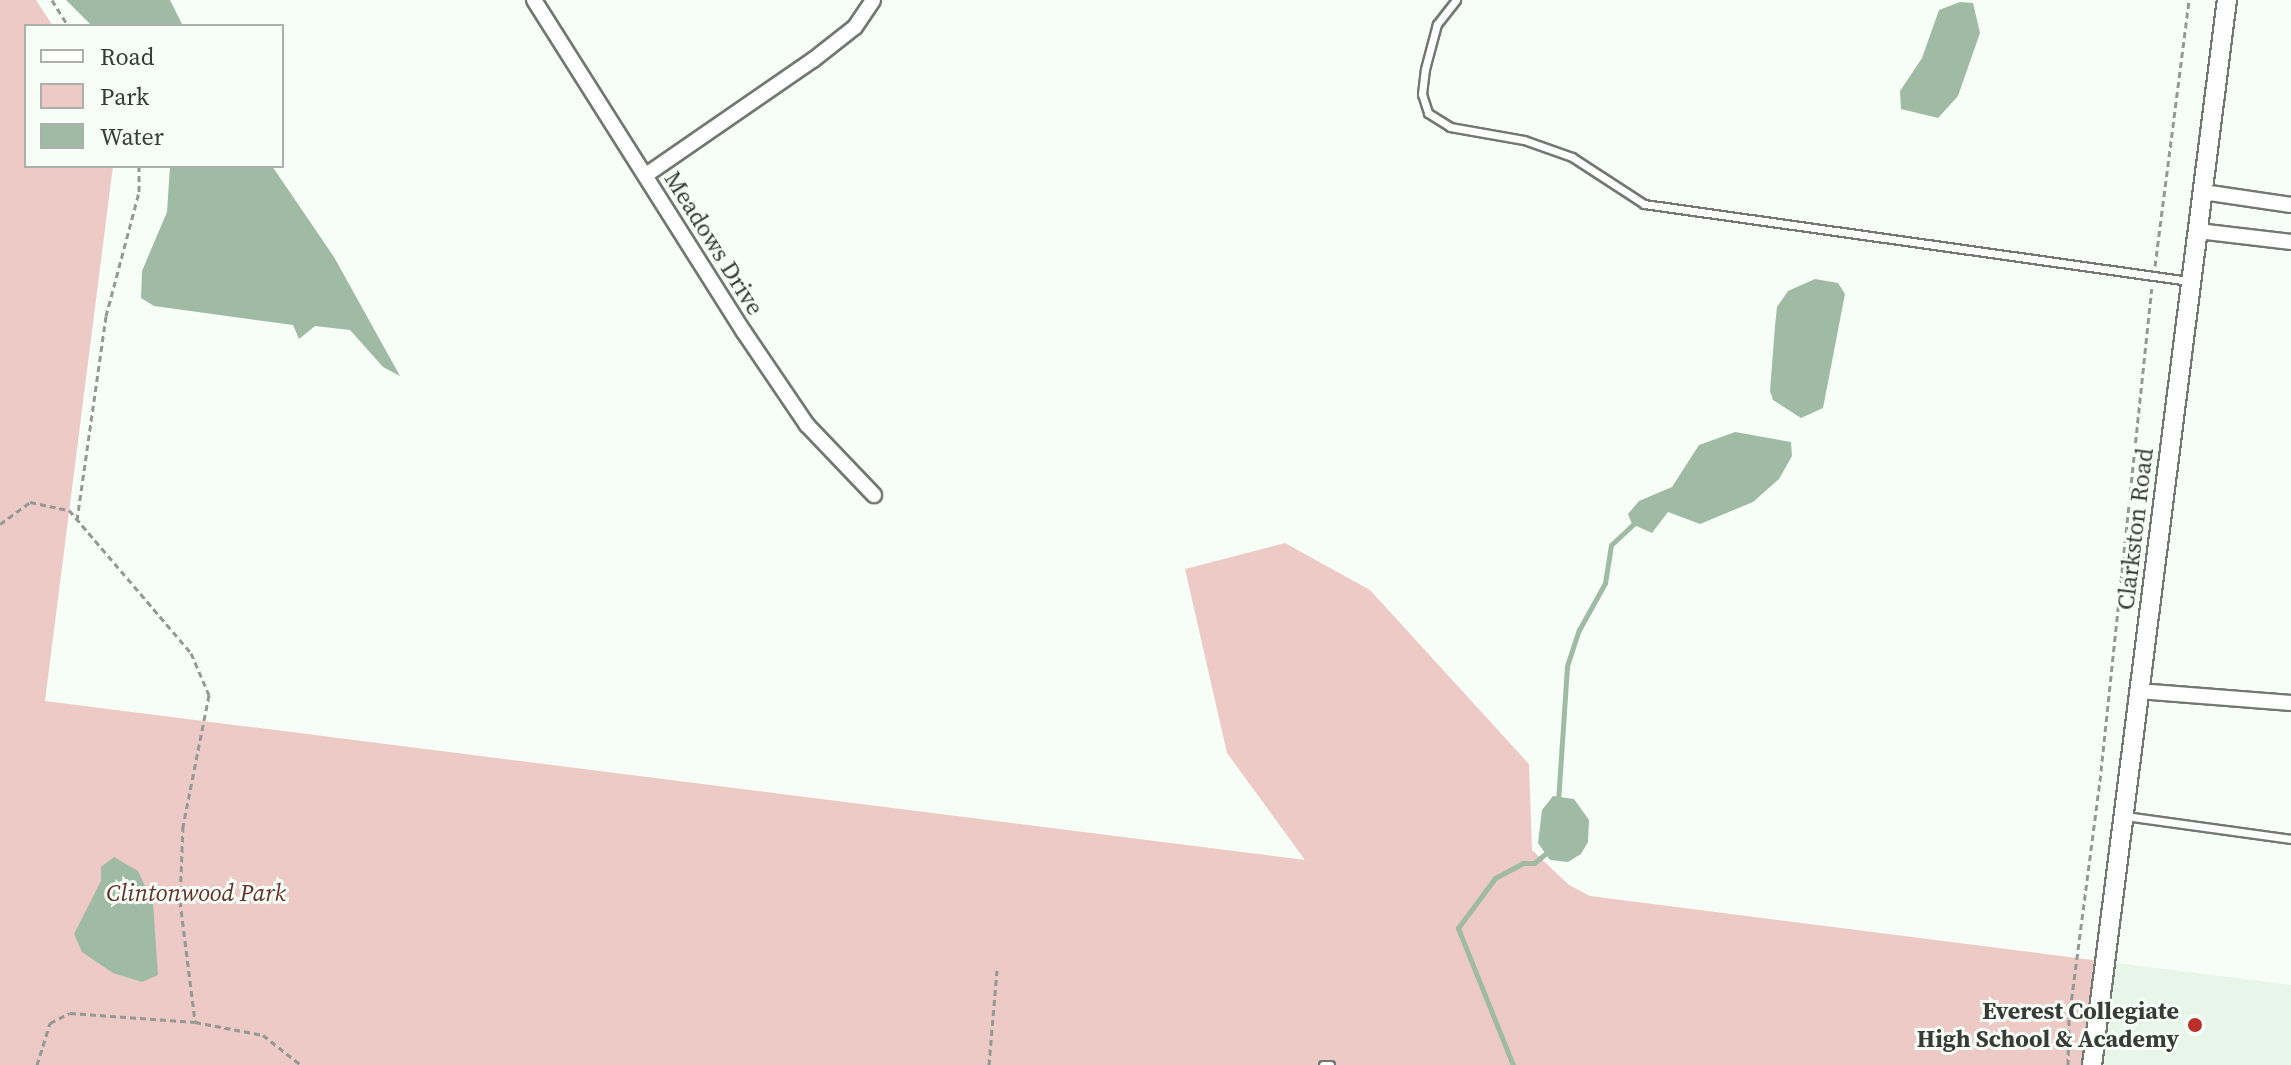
<!DOCTYPE html>
<html>
<head>
<meta charset="utf-8">
<style>
	body { margin:0 }
	#map { position:relative; width:2291px; height:1065px; overflow:hidden; background:#f7fef8; font-family:"Source Serif 4",serif }
	div>[style] { position:absolute }
	.built>* { inset:0; background:#e8f5e9 }
	.green>* { inset:0; background:#edcac5 }
	.water>* { inset:0; background:#a0bba3 }
	.stream>* { height:5px; margin:-2.5px; padding:0 2.5px; transform-origin:2.5px; border-radius:2.5px; background:#a0bba3 }
	.path>* { height:3px; margin-top:-1.5px; transform-origin:0; background:repeating-linear-gradient(90deg,#949994 0 6px,transparent 0 10px) }
	.roads { filter:drop-shadow(2px 0 #737873) drop-shadow(-2px 0 #737873) drop-shadow(0 2px #737873) drop-shadow(0 -2px #737873) }
	.service>* { height:7px; margin:-3.5px; padding:0 3.5px; transform-origin:3.5px; border-radius:3.5px; background:#fff }
	.minor>* { height:14px; margin:-7px; padding:0 7px; transform-origin:7px; border-radius:7px; background:#fff }
	.tertiary>* { height:18px; margin:-9px; padding:0 9px; transform-origin:9px; border-radius:9px; background:#fff }
	.dots>* { width:22px; height:22px; translate:-50% -50%; box-sizing:border-box; border:4px solid #f7fef8; border-radius:50% }
	span { translate:-50% -50%; white-space:nowrap; text-align:center; line-height:1.15; -webkit-text-stroke:6px #f7fef8; paint-order:stroke }
	.street-label { font-size:24px; color:#383b38 }
	.park-label { font-size:24px; color:#64312b; font-style:italic }
	.poi-label { font-size:24px; color:#383b38; font-weight:700 }
	.right { translate:-100% -50%; text-align:right }
	.legend { position:absolute; left:24px; top:24px; width:260px; height:144px; box-sizing:border-box; background:#f7fef8; border:2px solid #abb0ab; margin:0; padding:10px 14px; list-style:none; font-size:24px; color:#383b38 }
	.legend li { display:flex; align-items:center; gap:16px; height:40px }
	.legend b { width:40px; border:2px solid #abb0ab }
</style>
</head>
<body>
<div id="map">
	<div class="built">
		<i style="clip-path:polygon(2108px 962px,2291px 985px,2291px 1065px,2095px 1065px)"></i>
	</div>
	<div class="green">
		<i style="clip-path:polygon(0 0,36px 0,53px 26px,26px 26px,26px 166px,113px 166px,45px 701px,1305px 860px,1227px 753px,1185px 569px,1285px 543px,1370px 590px,1529px 764px,1532px 850px,1569px 885px,1590px 896px,2108px 962px,2095px 1065px,0 1065px)"></i>
	</div>
	<div class="water">
		<i style="clip-path:polygon(66px 0,170px 0,183px 26px,92px 26px)"></i>
		<i style="clip-path:polygon(1960px 2px,1973px 3px,1980px 33px,1958px 96px,1938px 118px,1901px 109px,1900px 91px,1922px 58px,1939px 10px)"></i>
		<i style="clip-path:polygon(170px 166px,272px 166px,334px 257px,400px 376px,383px 367px,350px 330px,315px 326px,299px 339px,293px 325px,154px 306px,141px 298px,142px 271px,167px 212px)"></i>
		<i style="clip-path:polygon(1815px 279px,1838px 283px,1845px 294px,1823px 408px,1801px 418px,1773px 400px,1770px 391px,1775px 326px,1777px 307px,1788px 291px)"></i>
		<i style="clip-path:polygon(1735px 432px,1791px 442px,1792px 456px,1779px 479px,1753px 502px,1700px 524px,1668px 512px,1652px 533px,1632px 524px,1628px 514px,1639px 501px,1672px 487px,1699px 445px)"></i>
		<i style="clip-path:polygon(1553px 796px,1574px 799px,1589px 820px,1588px 842px,1581px 854px,1568px 862px,1550px 860px,1538px 843px,1542px 810px)"></i>
		<i style="clip-path:polygon(114px 857px,138px 871px,153px 903px,158px 975px,142px 982px,113px 973px,82px 952px,74px 934px,101px 881px,101px 867px)"></i>
	</div>
	<div class="stream">
		<i style="left:1558px;top:802px;width:136px;rotate:-86.2deg"></i>
		<i style="left:1567px;top:666px;width:38px;rotate:-72deg"></i>
		<i style="left:1579px;top:630px;width:54px;rotate:-61deg"></i>
		<i style="left:1605px;top:583px;width:38px;rotate:-81deg"></i>
		<i style="left:1611px;top:545px;width:35px;rotate:-43deg"></i>
		<i style="left:1513px;top:1065px;width:148px;rotate:-111.9deg"></i>
		<i style="left:1458px;top:928px;width:62px;rotate:-53.5deg"></i>
		<i style="left:1495px;top:878px;width:32px;rotate:-28deg"></i>
		<i style="left:1523px;top:863px;width:11px"></i>
		<i style="left:1534px;top:863px;width:19px;rotate:-39deg"></i>
	</div>
	<div class="path">
		<i style="left:52px;top:0;width:31px;rotate:58deg"></i>
		<i style="left:2155px;top:266px;width:268px;rotate:-82.7deg"></i>
		<i style="left:77px;top:520px;width:206px;rotate:-81.9deg"></i>
		<i style="left:106px;top:316px;width:128px;rotate:-75.1deg"></i>
		<i style="left:139px;top:192px;width:26px;rotate:-90deg"></i>
		<i style="left:0;top:524px;width:37px;rotate:-36deg"></i>
		<i style="left:30px;top:502px;width:40px;rotate:12deg"></i>
		<i style="left:69px;top:510px;width:188px;rotate:49.5deg"></i>
		<i style="left:191px;top:653px;width:46px;rotate:66.8deg"></i>
		<i style="left:209px;top:695px;width:134px;rotate:101.2deg"></i>
		<i style="left:183px;top:826px;width:75px;rotate:92.3deg"></i>
		<i style="left:180px;top:901px;width:122px;rotate:82.9deg"></i>
		<i style="left:37px;top:1065px;width:44px;rotate:-72.8deg"></i>
		<i style="left:50px;top:1023px;width:22px;rotate:-27deg"></i>
		<i style="left:70px;top:1013px;width:125px;rotate:4.1deg"></i>
		<i style="left:195px;top:1022px;width:69px;rotate:10.8deg"></i>
		<i style="left:263px;top:1035px;width:48px;rotate:38.3deg"></i>
		<i style="left:989px;top:1065px;width:95px;rotate:-85.2deg"></i>
		<i style="left:2068px;top:1065px;width:46px;rotate:-88.8deg"></i>
		<i style="left:2069px;top:1019px;width:250px;rotate:-82.6deg"></i>
		<i style="left:2101px;top:771px;width:485px;rotate:-84deg"></i>
	</div>
	<div class="roads">
		<div class="service">
			<i style="left:1456px;top:0;width:31px;rotate:128deg"></i>
			<i style="left:1437px;top:24px;width:47px;rotate:104.9deg"></i>
			<i style="left:1425px;top:69px;width:25px;rotate:97deg"></i>
			<i style="left:1422px;top:94px;width:20px;rotate:72deg"></i>
			<i style="left:1428px;top:113px;width:26px;rotate:32deg"></i>
			<i style="left:1450px;top:127px;width:75px;rotate:10deg"></i>
			<i style="left:1524px;top:140px;width:51px;rotate:19.5deg"></i>
			<i style="left:1572px;top:157px;width:86px;rotate:33.1deg"></i>
			<i style="left:1644px;top:204px;width:550px;rotate:8.04deg"></i>
			<i style="left:2125px;top:816px;width:168px;rotate:7.9deg"></i>
			<i style="left:1323px;top:1065px;width:7px"></i>
		</div>
		<div class="minor">
			<i style="left:534px;top:0;width:393px;rotate:57.7deg"></i>
			<i style="left:744px;top:332px;width:112px;rotate:55.9deg"></i>
			<i style="left:807px;top:425px;width:97px;rotate:46.3deg"></i>
			<i style="left:646px;top:175px;width:203px;rotate:-34.6deg"></i>
			<i style="left:813px;top:60px;width:53px;rotate:-38.2deg"></i>
			<i style="left:855px;top:27px;width:32px;rotate:-56deg"></i>
			<i style="left:2203px;top:192px;width:89px;rotate:8.4deg"></i>
			<i style="left:2198px;top:231px;width:94px;rotate:6.7deg"></i>
			<i style="left:2139px;top:691px;width:152px;rotate:4.5deg"></i>
		</div>
		<div class="tertiary">
			<i style="left:2092px;top:1065px;width:1074px;rotate:-82.78deg"></i>
		</div>
	</div>
	<div class="dots">
		<i style="left:2195px;top:1025px;background:#bd2f2a"></i>
	</div>
	<div class="street-label">
		<span style="left:714px;top:243px;rotate:58deg">Meadows Drive</span>
		<span style="left:2135px;top:529px;rotate:-83deg">Clarkston Road</span>
	</div>
	<div class="park-label">
		<span style="left:196px;top:893px">Clintonwood Park</span>
	</div>
	<div class="poi-label">
		<span class="right" style="left:2179px;top:1025px">Everest Collegiate<br>High School &amp; Academy</span>
	</div>
	<ul class="legend">
	<li><b style="height:10px;background:#fff"></b>Road</li>
	<li><b style="height:22px;background:#edcac5"></b>Park</li>
	<li><b style="height:22px;background:#a0bba3"></b>Water</li>
	</ul>
</div>
</body>
</html>
